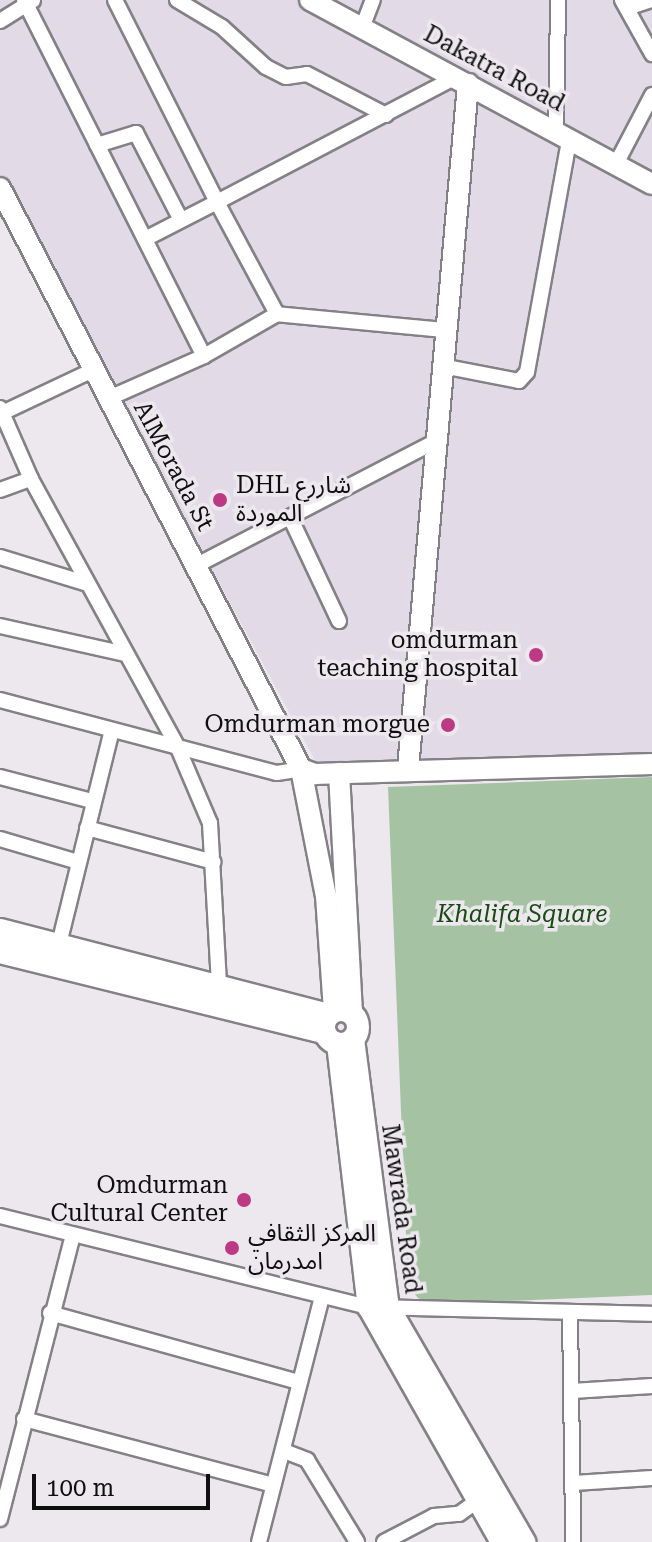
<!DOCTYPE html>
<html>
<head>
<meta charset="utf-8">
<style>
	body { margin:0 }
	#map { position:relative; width:652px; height:1542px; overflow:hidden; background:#ece8ee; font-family:"Roboto Serif","Noto Sans Arabic",serif }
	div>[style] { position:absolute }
	.built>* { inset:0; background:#e2dae6 }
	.green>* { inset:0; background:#a5c3a2 }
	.roads { filter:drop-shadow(2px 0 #848186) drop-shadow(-2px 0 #848186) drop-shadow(0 2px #848186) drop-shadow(0 -2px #848186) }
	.street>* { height:14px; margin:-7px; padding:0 7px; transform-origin:7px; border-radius:7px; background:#fff }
	.secondary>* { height:20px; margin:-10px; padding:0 10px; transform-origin:10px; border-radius:10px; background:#fff }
	.primary>* { height:22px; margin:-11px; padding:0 11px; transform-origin:11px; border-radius:11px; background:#fff }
	.primary>.ring { margin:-11px; padding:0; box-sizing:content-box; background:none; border:22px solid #fff; border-radius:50% }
	.dots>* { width:22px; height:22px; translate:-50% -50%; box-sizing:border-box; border:4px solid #ece8ee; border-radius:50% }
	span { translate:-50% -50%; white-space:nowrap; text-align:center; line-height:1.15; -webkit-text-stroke:7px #ece8ee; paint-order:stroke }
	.street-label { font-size:24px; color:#100f10 }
	.poi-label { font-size:24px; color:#100f10 }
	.left { translate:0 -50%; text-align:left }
	.right { translate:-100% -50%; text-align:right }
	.park-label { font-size:24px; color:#164b12; font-style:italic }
	.scale { position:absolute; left:32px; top:1474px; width:178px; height:36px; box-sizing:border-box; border:4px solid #100f10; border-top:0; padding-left:10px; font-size:24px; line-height:28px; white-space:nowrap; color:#100f10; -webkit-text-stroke:6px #ece8ee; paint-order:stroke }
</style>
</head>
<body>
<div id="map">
	<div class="built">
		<i style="clip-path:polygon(0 0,652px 0,652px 769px,316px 762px,0 176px)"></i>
	</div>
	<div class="green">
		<i style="clip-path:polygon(652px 777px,652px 1295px,432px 1304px,418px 1298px,408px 1286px,388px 787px)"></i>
	</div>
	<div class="roads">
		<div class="street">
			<i style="left:24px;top:0;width:399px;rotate:63.2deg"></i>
			<i style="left:115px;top:0;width:226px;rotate:63.2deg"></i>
			<i style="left:217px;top:202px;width:81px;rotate:152.8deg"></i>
			<i style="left:177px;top:0;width:52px;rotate:31deg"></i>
			<i style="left:222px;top:27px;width:59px;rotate:42.3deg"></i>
			<i style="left:266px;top:67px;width:22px;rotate:27deg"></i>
			<i style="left:286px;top:77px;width:21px;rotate:-8deg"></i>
			<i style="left:307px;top:74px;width:89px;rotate:27.4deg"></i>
			<i style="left:622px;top:0;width:62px;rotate:60.9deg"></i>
			<i style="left:627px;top:8px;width:26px;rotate:-18deg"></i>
			<i style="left:0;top:21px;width:39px;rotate:-32deg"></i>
			<i style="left:362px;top:28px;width:30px;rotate:-69deg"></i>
			<i style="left:556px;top:131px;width:131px;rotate:-89.1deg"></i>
			<i style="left:97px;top:145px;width:41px;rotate:-17.1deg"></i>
			<i style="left:136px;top:133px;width:98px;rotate:62.7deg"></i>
			<i style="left:616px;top:164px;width:78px;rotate:-62.4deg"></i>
			<i style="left:445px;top:330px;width:169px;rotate:-174.6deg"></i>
			<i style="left:277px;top:314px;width:127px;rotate:-118.2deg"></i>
			<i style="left:217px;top:202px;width:270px;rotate:-27.6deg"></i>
			<i style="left:442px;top:366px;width:78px;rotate:11deg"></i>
			<i style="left:519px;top:381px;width:12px;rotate:-48deg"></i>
			<i style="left:527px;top:372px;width:236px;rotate:-79.7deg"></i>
			<i style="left:107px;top:399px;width:106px;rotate:-23.9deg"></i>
			<i style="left:204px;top:356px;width:84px;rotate:-29.9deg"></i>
			<i style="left:0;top:408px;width:77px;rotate:66.4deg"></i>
			<i style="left:31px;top:479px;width:307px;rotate:61.3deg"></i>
			<i style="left:178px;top:748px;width:82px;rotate:66.9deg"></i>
			<i style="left:210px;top:823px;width:161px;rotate:86.8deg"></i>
			<i style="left:0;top:414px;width:103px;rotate:-25.3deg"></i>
			<i style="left:0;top:490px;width:33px;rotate:-20deg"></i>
			<i style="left:290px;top:517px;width:115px;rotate:64.8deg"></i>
			<i style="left:0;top:557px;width:92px;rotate:17.1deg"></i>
			<i style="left:197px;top:565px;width:267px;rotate:-27.4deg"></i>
			<i style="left:0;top:626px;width:128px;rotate:12.6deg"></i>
			<i style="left:0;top:700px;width:286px;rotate:14.8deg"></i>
			<i style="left:277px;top:773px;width:24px;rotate:-9deg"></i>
			<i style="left:0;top:777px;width:95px;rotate:14.6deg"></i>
			<i style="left:87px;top:828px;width:131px;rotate:15deg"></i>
			<i style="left:0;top:839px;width:81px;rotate:16.4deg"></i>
			<i style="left:59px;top:944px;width:220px;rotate:-76.1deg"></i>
			<i style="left:0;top:1216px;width:380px;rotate:13.9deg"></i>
			<i style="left:369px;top:1307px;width:283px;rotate:1.4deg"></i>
			<i style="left:50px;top:1313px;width:258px;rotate:15.5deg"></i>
			<i style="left:570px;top:1313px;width:229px;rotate:89.2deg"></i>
			<i style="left:572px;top:1391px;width:80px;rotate:-3.6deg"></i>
			<i style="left:24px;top:1419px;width:258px;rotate:14.8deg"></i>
			<i style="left:284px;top:1451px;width:25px;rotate:21deg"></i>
			<i style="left:307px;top:1460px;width:96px;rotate:58.6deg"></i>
			<i style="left:574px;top:1483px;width:78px;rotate:-3.7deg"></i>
			<i style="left:0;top:1519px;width:293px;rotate:-75.6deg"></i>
			<i style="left:259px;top:1542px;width:254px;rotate:-75.6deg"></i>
			<i style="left:384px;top:1542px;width:56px;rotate:-27.5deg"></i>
			<i style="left:434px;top:1516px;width:25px;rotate:-5deg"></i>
			<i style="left:459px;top:1514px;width:22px;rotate:-36deg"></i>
		</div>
		<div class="secondary">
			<i style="left:310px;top:0;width:388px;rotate:28.3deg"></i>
			<i style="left:0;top:188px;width:654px;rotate:62.61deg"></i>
			<i style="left:301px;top:769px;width:129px;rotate:78.9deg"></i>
			<i style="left:326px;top:896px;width:115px;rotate:86deg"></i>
			<i style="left:301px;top:769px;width:15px;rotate:20deg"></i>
			<i style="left:315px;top:774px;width:337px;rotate:-1.7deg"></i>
			<i style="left:408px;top:769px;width:688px;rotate:-84.99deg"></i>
			<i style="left:339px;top:773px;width:241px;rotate:86.9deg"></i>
		</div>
		<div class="primary">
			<i style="left:0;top:930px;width:339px;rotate:14.5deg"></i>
			<i style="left:0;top:952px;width:334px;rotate:13.9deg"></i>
			<i class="ring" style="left:324px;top:1010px;width:12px;height:12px"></i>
			<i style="left:353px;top:1039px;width:270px;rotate:82.6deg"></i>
			<i style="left:388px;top:1307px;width:272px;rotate:59.9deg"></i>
			<i style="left:338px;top:1044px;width:265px;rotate:83.3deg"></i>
			<i style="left:369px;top:1307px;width:270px;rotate:60.5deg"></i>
		</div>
	</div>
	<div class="dots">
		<i style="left:220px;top:500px;background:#bc3a83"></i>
		<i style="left:536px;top:655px;background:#bc3a83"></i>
		<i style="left:448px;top:725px;background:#bc3a83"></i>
		<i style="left:244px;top:1200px;background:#bc3a83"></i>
		<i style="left:232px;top:1248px;background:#bc3a83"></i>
	</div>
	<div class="street-label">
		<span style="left:494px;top:69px;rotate:28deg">Dakatra Road</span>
		<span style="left:173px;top:466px;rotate:62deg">AlMorada St</span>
		<span style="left:401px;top:1209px;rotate:82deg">Mawrada Road</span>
	</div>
	<div class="poi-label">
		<span class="left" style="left:236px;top:500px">DHL شاررع<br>الموردة</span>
		<span class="right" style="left:518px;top:655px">omdurman<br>teaching hospital</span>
		<span class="right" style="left:430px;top:725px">Omdurman morgue</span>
		<span class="right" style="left:228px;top:1200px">Omdurman<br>Cultural Center</span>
		<span class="left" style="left:248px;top:1248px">المركز الثقافي<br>امدرمان</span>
	</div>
	<div class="park-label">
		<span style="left:522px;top:915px">Khalifa Square</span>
	</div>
	<div class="scale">100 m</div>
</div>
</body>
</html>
